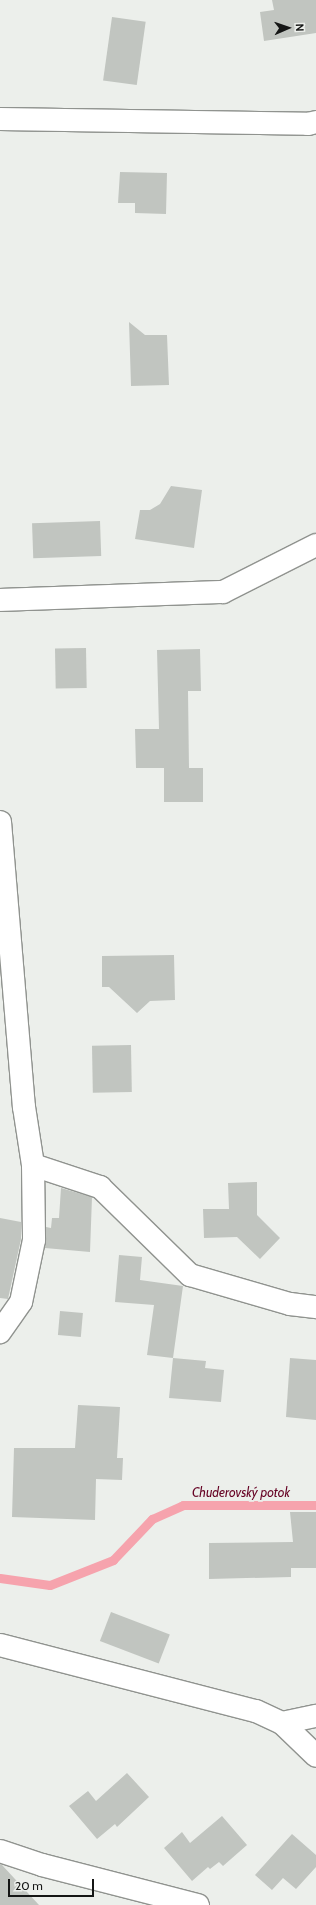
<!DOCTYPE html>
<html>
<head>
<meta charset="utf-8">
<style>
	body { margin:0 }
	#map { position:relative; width:316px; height:1905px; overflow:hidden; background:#ecefeb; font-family:Cabin,sans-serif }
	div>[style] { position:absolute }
	.stream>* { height:9px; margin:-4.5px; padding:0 4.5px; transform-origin:4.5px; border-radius:4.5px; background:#f6a3ad }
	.building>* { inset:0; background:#c1c5c0; transform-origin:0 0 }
	.roads { filter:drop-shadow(1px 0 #90938f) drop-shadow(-1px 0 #90938f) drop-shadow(0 1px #90938f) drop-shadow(0 -1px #90938f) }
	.minor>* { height:22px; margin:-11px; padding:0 11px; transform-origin:11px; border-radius:11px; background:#fff }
	.tertiary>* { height:22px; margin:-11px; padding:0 11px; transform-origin:11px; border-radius:11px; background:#fff }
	span { translate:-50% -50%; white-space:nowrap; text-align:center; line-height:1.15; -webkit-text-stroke:3.5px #ecefeb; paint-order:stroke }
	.water-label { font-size:13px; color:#660324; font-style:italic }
	.north { position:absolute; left:268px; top:8px; width:40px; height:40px; -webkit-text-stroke:3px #ecefeb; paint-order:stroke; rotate:88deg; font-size:11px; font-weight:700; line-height:16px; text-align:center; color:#151615 }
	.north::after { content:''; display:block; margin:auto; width:14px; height:18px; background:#151615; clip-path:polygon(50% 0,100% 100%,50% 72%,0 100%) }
	.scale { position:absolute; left:8px; top:1879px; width:86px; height:18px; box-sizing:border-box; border:2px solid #151615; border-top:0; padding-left:5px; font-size:12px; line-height:14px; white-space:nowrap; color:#151615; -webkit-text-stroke:3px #ecefeb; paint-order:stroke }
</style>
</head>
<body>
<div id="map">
	<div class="stream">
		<i style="left:0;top:1578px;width:50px;rotate:8deg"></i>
		<i style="left:50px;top:1585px;width:68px;rotate:-21.6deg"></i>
		<i style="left:113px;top:1560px;width:57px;rotate:-46.4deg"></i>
		<i style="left:152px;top:1519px;width:34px;rotate:-24deg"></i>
		<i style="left:183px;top:1505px;width:133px"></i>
	</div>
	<div class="building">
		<i style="clip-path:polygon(272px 0,316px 0,316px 33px,264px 41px,260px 12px,274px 10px)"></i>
		<i style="left:112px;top:17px;width:34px;height:64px;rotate:8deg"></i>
		<i style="clip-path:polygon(120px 172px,167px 173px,166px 214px,135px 213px,135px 203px,118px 203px)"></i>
		<i style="clip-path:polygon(129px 322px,145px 335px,167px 335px,169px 385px,131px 386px)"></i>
		<i style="clip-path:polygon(171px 486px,202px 490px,194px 548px,135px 539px,140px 510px,150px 510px,160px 504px)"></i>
		<i style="left:100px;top:521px;width:35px;height:68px;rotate:88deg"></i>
		<i style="left:86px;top:648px;width:40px;height:31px;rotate:89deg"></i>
		<i style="clip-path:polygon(200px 649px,201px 691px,188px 691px,189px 768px,203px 768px,203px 802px,164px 802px,164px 768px,136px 768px,135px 729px,159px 729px,157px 650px)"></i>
		<i style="clip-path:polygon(174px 955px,175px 1000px,150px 1001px,137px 1013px,109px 987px,102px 987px,102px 956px)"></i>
		<i style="left:131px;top:1045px;width:47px;height:39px;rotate:89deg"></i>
		<i style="clip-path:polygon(257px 1182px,257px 1215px,280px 1238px,260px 1259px,237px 1237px,204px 1238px,203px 1209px,229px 1209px,228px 1183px)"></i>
		<i style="clip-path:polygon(61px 1188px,92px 1197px,90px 1252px,45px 1248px,46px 1227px,51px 1228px,52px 1218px,59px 1218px)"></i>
		<i style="clip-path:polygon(0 1218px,21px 1222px,21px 1239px,8px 1299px,0 1298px)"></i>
		<i style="clip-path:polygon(119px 1255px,142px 1257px,140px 1280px,183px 1286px,173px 1358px,206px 1361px,205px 1368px,224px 1370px,221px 1402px,169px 1398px,173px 1358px,147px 1355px,154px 1305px,115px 1302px)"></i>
		<i style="left:60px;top:1311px;width:23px;height:24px;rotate:5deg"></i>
		<i style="clip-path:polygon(290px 1358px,316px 1360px,316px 1420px,286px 1417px)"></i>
		<i style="clip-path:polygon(78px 1405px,120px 1407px,117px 1458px,123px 1458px,122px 1480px,96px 1479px,95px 1520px,12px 1517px,14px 1448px,75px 1448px)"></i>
		<i style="clip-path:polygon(290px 1512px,316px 1512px,316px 1568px,291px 1568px,291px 1577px,209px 1579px,209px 1543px,293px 1542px)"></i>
		<i style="left:111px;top:1612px;width:63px;height:31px;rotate:21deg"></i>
		<i style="clip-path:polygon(127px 1773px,149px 1797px,117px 1827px,115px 1824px,97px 1839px,69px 1806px,88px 1791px,96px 1801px)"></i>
		<i style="clip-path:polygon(222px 1816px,247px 1845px,223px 1866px,219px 1862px,210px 1869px,208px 1867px,192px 1881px,164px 1848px,182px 1832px,190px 1843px)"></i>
		<i style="clip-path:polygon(292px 1834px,316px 1855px,316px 1867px,296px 1889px,283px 1878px,272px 1890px,255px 1875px)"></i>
		<i style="clip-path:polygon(0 1864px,2px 1865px,39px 1905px,0 1905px)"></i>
	</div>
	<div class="roads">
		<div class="minor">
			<i style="left:0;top:119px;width:308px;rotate:0.9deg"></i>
			<i style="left:308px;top:124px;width:8px;rotate:-14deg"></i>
			<i style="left:0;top:600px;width:223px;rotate:-2.1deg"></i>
			<i style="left:223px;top:592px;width:104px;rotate:-26.8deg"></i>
			<i style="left:33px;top:1165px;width:71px;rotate:18.2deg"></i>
			<i style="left:100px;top:1187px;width:126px;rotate:44.4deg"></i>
			<i style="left:190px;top:1275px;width:104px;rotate:16.2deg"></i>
			<i style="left:290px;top:1304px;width:26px;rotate:7deg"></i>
			<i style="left:0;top:1851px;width:44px;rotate:18.4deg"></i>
			<i style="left:42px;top:1865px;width:161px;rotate:14.4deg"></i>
		</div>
		<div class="tertiary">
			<i style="left:0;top:822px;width:286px;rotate:85.2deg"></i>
			<i style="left:24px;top:1107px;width:59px;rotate:81.2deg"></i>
			<i style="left:33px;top:1165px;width:75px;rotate:89.2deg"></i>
			<i style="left:34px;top:1240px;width:63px;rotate:101.8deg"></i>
			<i style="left:21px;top:1302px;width:37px;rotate:125deg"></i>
			<i style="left:0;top:1645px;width:264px;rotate:14.5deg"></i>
			<i style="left:256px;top:1711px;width:29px;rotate:25deg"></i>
			<i style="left:282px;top:1723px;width:47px;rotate:44.1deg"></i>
			<i style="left:282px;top:1723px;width:35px;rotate:-12deg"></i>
		</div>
	</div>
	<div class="water-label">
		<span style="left:241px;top:1492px">Chuderovský potok</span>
	</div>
	<div class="north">N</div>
	<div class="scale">20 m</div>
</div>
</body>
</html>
